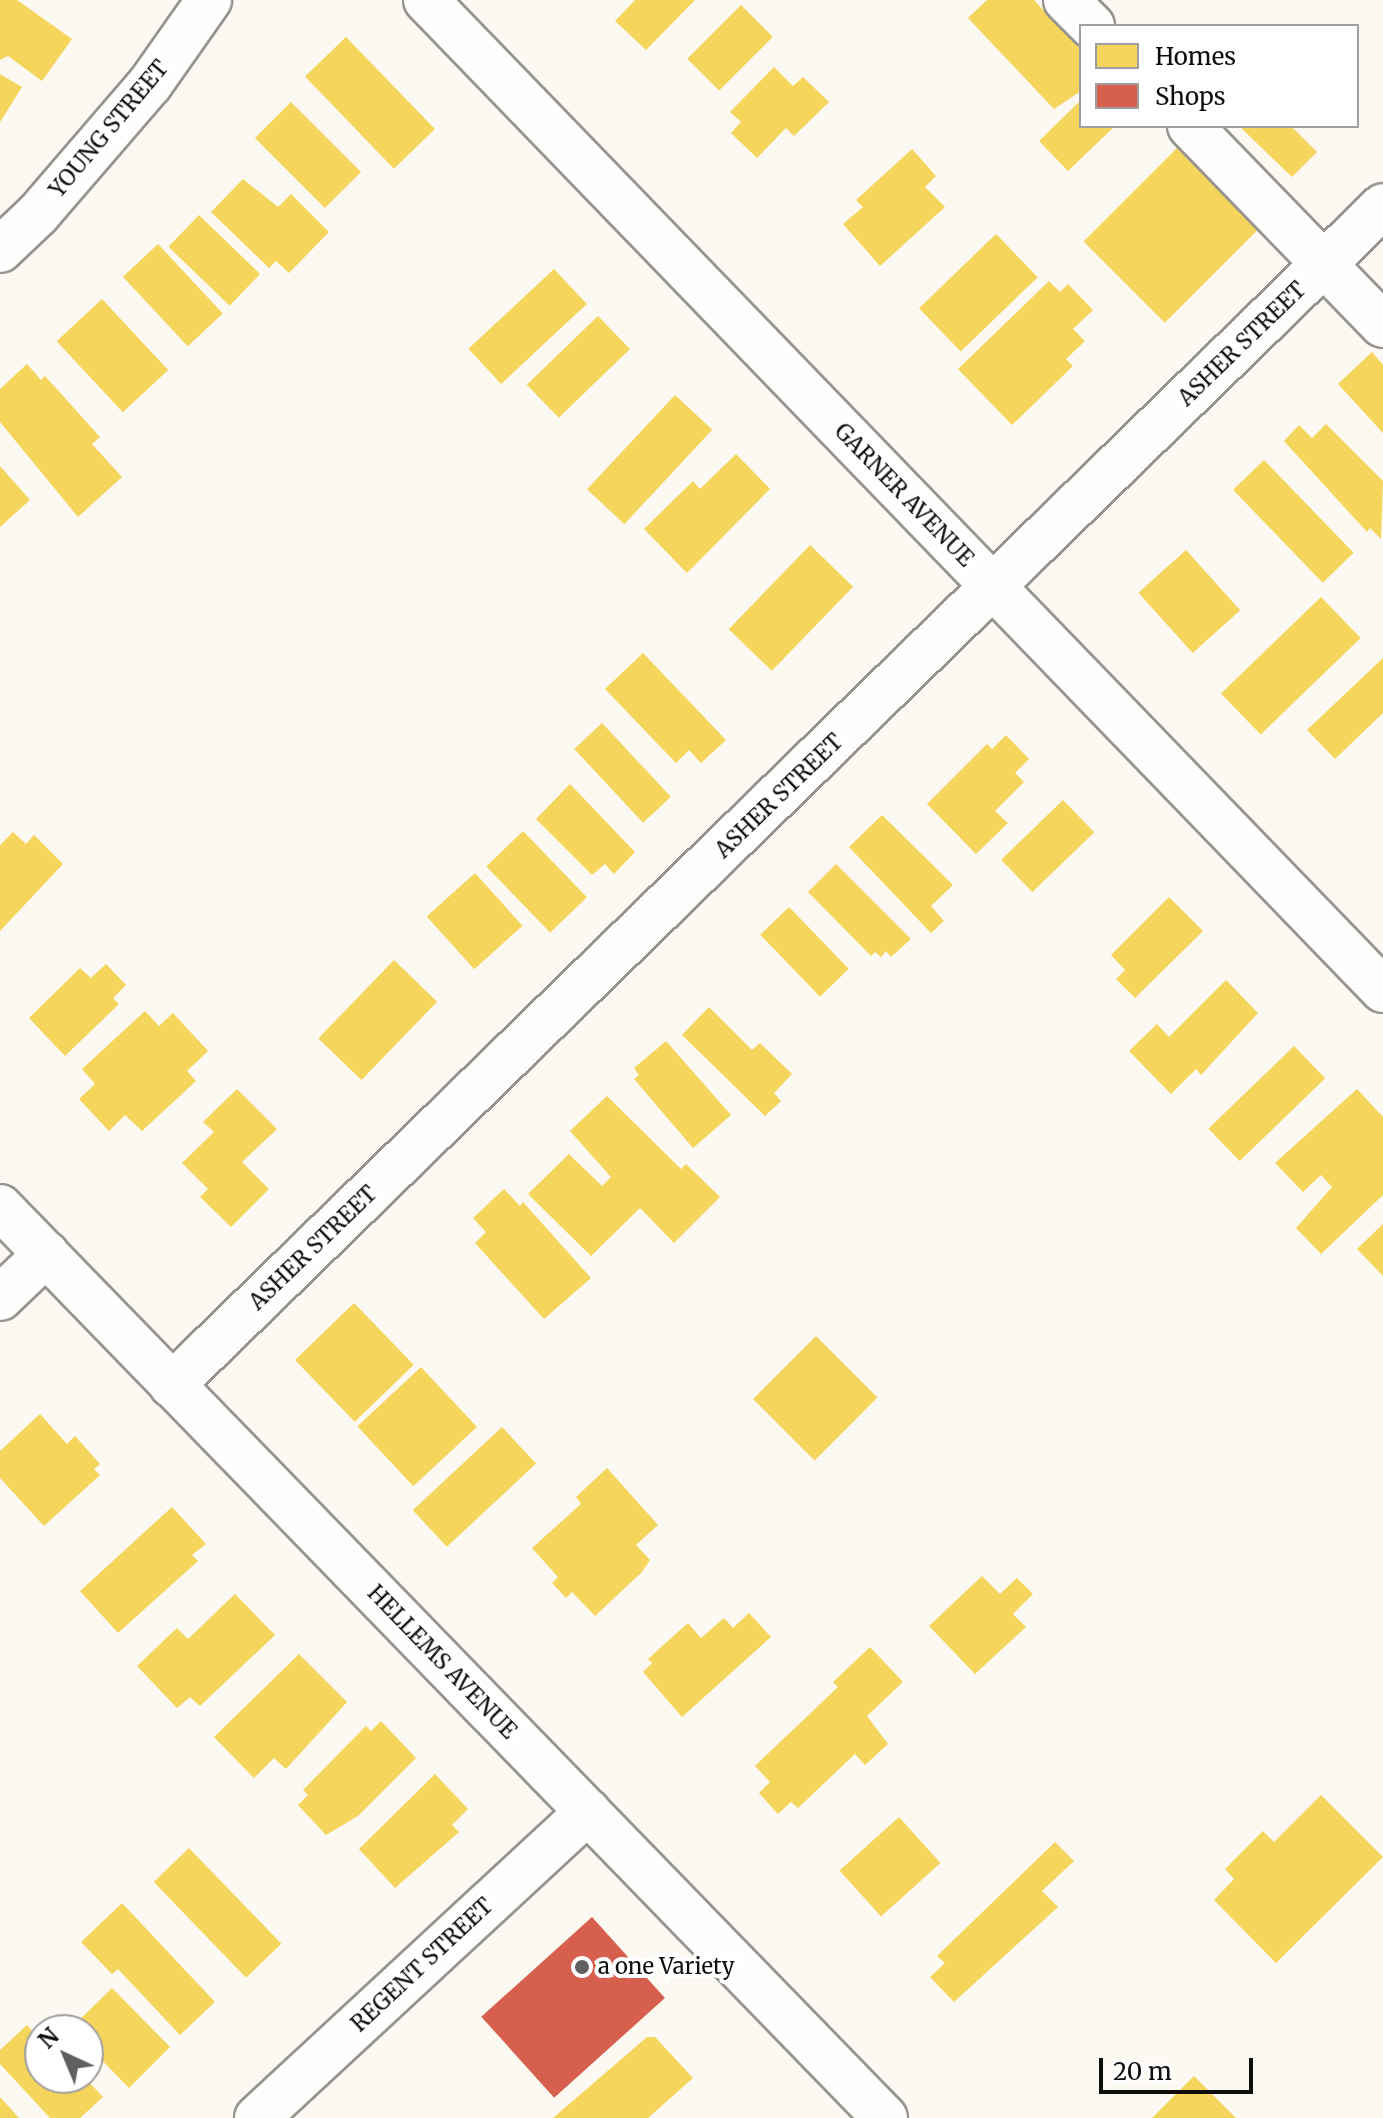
<!DOCTYPE html>
<html>
<head>
<meta charset="utf-8">
<style>
	body { margin:0 }
	#map { position:relative; width:1383px; height:2118px; overflow:hidden; background:#fcf9f2; font-family:Merriweather,serif }
	div>[style] { position:absolute }
	.homes>* { inset:0; background:#f6d55c; transform-origin:0 0 }
	.shops>* { inset:0; background:#d6604d; transform-origin:0 0 }
	.roads { filter:drop-shadow(2px 0 #959491) drop-shadow(-2px 0 #959491) drop-shadow(0 2px #959491) drop-shadow(0 -2px #959491) }
	.minor>* { height:44px; margin:-22px; padding:0 22px; transform-origin:22px; border-radius:22px; background:#fffefd }
	.dots>* { width:22px; height:22px; translate:-50% -50%; box-sizing:border-box; border:4px solid #fff; border-radius:50% }
	span { translate:-50% -50%; white-space:nowrap; text-align:center; line-height:1.15; -webkit-text-stroke:8px #fff; paint-order:stroke }
	.street-label { font-size:22px; color:#0e0e0e }
	.poi-label { font-size:22px; color:#0e0e0e }
	.left { translate:0 -50%; text-align:left }
	.legend { position:absolute; left:1079px; top:24px; width:280px; height:104px; box-sizing:border-box; background:#fff; border:2px solid #9f9f9f; margin:0; padding:10px 14px; list-style:none; font-size:24px; color:#0e0e0e }
	.legend li { display:flex; align-items:center; gap:16px; height:40px }
	.legend b { width:40px; border:2px solid #9f9f9f }
	.north { position:absolute; left:24px; top:2014px; width:80px; height:80px; box-sizing:border-box; background:#fff; border:2px solid #9f9f9f; border-radius:50%; rotate:316deg; font-size:22px; font-weight:700; line-height:32px; text-align:center; color:#0e0e0e }
	.north::after { content:''; display:block; margin:auto; width:28px; height:36px; background:#61605e; clip-path:polygon(50% 0,100% 100%,50% 72%,0 100%) }
	.scale { position:absolute; left:1099px; top:2058px; width:154px; height:36px; box-sizing:border-box; border:4px solid #0e0e0e; border-top:0; padding-left:10px; font-size:24px; line-height:28px; white-space:nowrap; color:#0e0e0e; -webkit-text-stroke:6px #fff; paint-order:stroke }
</style>
</head>
<body>
<div id="map">
	<div class="homes">
		<i style="clip-path:polygon(0 0,17px 0,72px 39px,42px 81px,8px 56px,0 60px)"></i>
		<i style="clip-path:polygon(635px 0,695px 0,646px 50px,615px 21px)"></i>
		<i style="clip-path:polygon(987px 0,1034px 0,1049px 16px,1055px 11px,1081px 39px,1081px 91px,1054px 109px,968px 18px)"></i>
		<i style="left:741px;top:5px;width:45px;height:76px;rotate:45deg"></i>
		<i style="left:346px;top:37px;width:128px;height:57px;rotate:46deg"></i>
		<i style="clip-path:polygon(774px 67px,793px 86px,803px 77px,829px 102px,794px 136px,786px 128px,757px 158px,731px 133px,741px 122px,730px 112px)"></i>
		<i style="clip-path:polygon(0 74px,22px 87px,0 122px)"></i>
		<i style="clip-path:polygon(1081px 100px,1081px 126px,1115px 126px,1068px 171px,1039px 141px)"></i>
		<i style="left:291px;top:102px;width:99px;height:51px;rotate:45deg"></i>
		<i style="clip-path:polygon(1239px 126px,1291px 126px,1317px 152px,1292px 177px)"></i>
		<i style="left:1179px;top:146px;width:115px;height:135px;rotate:45deg"></i>
		<i style="clip-path:polygon(912px 149px,936px 176px,925px 187px,945px 207px,880px 266px,843px 224px,863px 207px,856px 200px)"></i>
		<i style="clip-path:polygon(243px 179px,278px 207px,291px 194px,329px 232px,289px 273px,276px 261px,269px 268px,211px 212px)"></i>
		<i style="left:199px;top:215px;width:85px;height:44px;rotate:44deg"></i>
		<i style="left:996px;top:234px;width:60px;height:107px;rotate:46deg"></i>
		<i style="left:158px;top:244px;width:95px;height:48px;rotate:47deg"></i>
		<i style="left:554px;top:269px;width:48px;height:117px;rotate:47deg"></i>
		<i style="clip-path:polygon(1049px 281px,1060px 292px,1068px 284px,1093px 310px,1073px 329px,1085px 341px,1066px 359px,1073px 366px,1012px 425px,958px 369px)"></i>
		<i style="left:102px;top:299px;width:97px;height:62px;rotate:47deg"></i>
		<i style="left:598px;top:316px;width:46px;height:99px;rotate:46deg"></i>
		<i style="clip-path:polygon(1372px 352px,1383px 365px,1383px 433px,1338px 384px)"></i>
		<i style="clip-path:polygon(27px 364px,41px 380px,45px 376px,100px 437px,92px 444px,122px 477px,78px 517px,0 422px,0 389px)"></i>
		<i style="left:675px;top:395px;width:51px;height:129px;rotate:43deg"></i>
		<i style="clip-path:polygon(1326px 424px,1383px 481px,1381px 539px,1370px 528px,1367px 532px,1284px 441px,1299px 425px,1312px 438px)"></i>
		<i style="clip-path:polygon(736px 454px,770px 489px,687px 573px,644px 529px,693px 481px,700px 489px)"></i>
		<i style="left:1264px;top:460px;width:129px;height:43px;rotate:46deg"></i>
		<i style="clip-path:polygon(0 466px,30px 500px,0 527px)"></i>
		<i style="left:810px;top:545px;width:60px;height:117px;rotate:44deg"></i>
		<i style="left:1186px;top:550px;width:81px;height:64px;rotate:48deg"></i>
		<i style="left:1321px;top:597px;width:57px;height:139px;rotate:46deg"></i>
		<i style="clip-path:polygon(643px 653px,726px 740px,701px 763px,689px 750px,676px 763px,605px 689px)"></i>
		<i style="clip-path:polygon(1383px 658px,1383px 713px,1335px 759px,1307px 730px)"></i>
		<i style="left:602px;top:723px;width:101px;height:38px;rotate:47deg"></i>
		<i style="clip-path:polygon(1006px 735px,1029px 759px,1015px 773px,1024px 782px,995px 811px,1008px 823px,976px 854px,927px 804px,987px 744px,992px 749px)"></i>
		<i style="clip-path:polygon(570px 784px,635px 852px,614px 874px,605px 864px,592px 875px,536px 819px)"></i>
		<i style="left:1063px;top:800px;width:45px;height:86px;rotate:46deg"></i>
		<i style="clip-path:polygon(882px 815px,953px 885px,931px 906px,944px 921px,931px 933px,849px 847px)"></i>
		<i style="left:523px;top:831px;width:92px;height:51px;rotate:46deg"></i>
		<i style="clip-path:polygon(13px 832px,26px 844px,34px 835px,63px 864px,0 931px,0 845px)"></i>
		<i style="clip-path:polygon(836px 864px,911px 939px,891px 957px,886px 951px,881px 957px,875px 952px,871px 956px,808px 892px)"></i>
		<i style="left:475px;top:873px;width:71px;height:65px;rotate:48deg"></i>
		<i style="clip-path:polygon(1169px 897px,1203px 931px,1135px 998px,1116px 979px,1125px 970px,1111px 955px)"></i>
		<i style="left:789px;top:907px;width:86px;height:40px;rotate:46deg"></i>
		<i style="left:394px;top:960px;width:60px;height:109px;rotate:44deg"></i>
		<i style="clip-path:polygon(106px 964px,126px 985px,113px 998px,119px 1004px,65px 1056px,29px 1018px,80px 968px,91px 978px)"></i>
		<i style="clip-path:polygon(1226px 980px,1258px 1013px,1201px 1075px,1196px 1069px,1171px 1094px,1129px 1051px,1157px 1024px,1169px 1037px)"></i>
		<i style="clip-path:polygon(709px 1007px,752px 1050px,760px 1043px,792px 1074px,774px 1093px,781px 1101px,765px 1116px,682px 1035px)"></i>
		<i style="clip-path:polygon(145px 1011px,159px 1026px,173px 1013px,208px 1051px,187px 1071px,196px 1081px,142px 1131px,125px 1115px,109px 1131px,79px 1099px,95px 1084px,82px 1069px)"></i>
		<i style="clip-path:polygon(666px 1041px,731px 1115px,693px 1148px,634px 1079px,639px 1075px,634px 1068px)"></i>
		<i style="left:1294px;top:1046px;width:45px;height:119px;rotate:46deg"></i>
		<i style="clip-path:polygon(237px 1089px,277px 1129px,242px 1162px,269px 1189px,231px 1227px,200px 1197px,208px 1189px,182px 1163px,214px 1132px,203px 1122px)"></i>
		<i style="clip-path:polygon(1357px 1089px,1383px 1117px,1383px 1195px,1321px 1254px,1296px 1228px,1332px 1187px,1321px 1175px,1303px 1192px,1275px 1163px)"></i>
		<i style="clip-path:polygon(607px 1096px,681px 1169px,686px 1164px,720px 1197px,674px 1243px,640px 1208px,591px 1256px,528px 1194px,569px 1154px,602px 1186px,611px 1177px,570px 1131px)"></i>
		<i style="clip-path:polygon(504px 1189px,520px 1206px,523px 1202px,591px 1278px,544px 1319px,475px 1243px,486px 1232px,473px 1218px)"></i>
		<i style="clip-path:polygon(1383px 1224px,1383px 1276px,1357px 1249px)"></i>
		<i style="left:354px;top:1303px;width:86px;height:82px;rotate:46deg"></i>
		<i style="left:816px;top:1336px;width:87px;height:89px;rotate:45deg"></i>
		<i style="left:421px;top:1367px;width:82px;height:87px;rotate:47deg"></i>
		<i style="clip-path:polygon(40px 1414px,67px 1444px,75px 1436px,100px 1464px,94px 1469px,100px 1475px,44px 1526px,0 1478px,0 1451px)"></i>
		<i style="left:502px;top:1427px;width:50px;height:122px;rotate:47deg"></i>
		<i style="clip-path:polygon(607px 1468px,658px 1525px,636px 1545px,650px 1560px,642px 1572px,595px 1616px,572px 1592px,566px 1598px,552px 1583px,558px 1577px,532px 1548px,581px 1504px,576px 1497px)"></i>
		<i style="clip-path:polygon(172px 1507px,206px 1544px,192px 1555px,198px 1561px,118px 1633px,80px 1591px)"></i>
		<i style="clip-path:polygon(982px 1576px,1000px 1594px,1017px 1578px,1033px 1594px,1013px 1614px,1026px 1627px,975px 1674px,929px 1626px)"></i>
		<i style="clip-path:polygon(235px 1594px,275px 1635px,200px 1706px,190px 1697px,177px 1708px,137px 1666px,177px 1628px,188px 1639px)"></i>
		<i style="clip-path:polygon(749px 1613px,771px 1637px,682px 1717px,643px 1672px,652px 1663px,648px 1659px,688px 1623px,701px 1638px,724px 1618px,733px 1628px)"></i>
		<i style="clip-path:polygon(870px 1647px,903px 1682px,867px 1716px,888px 1744px,865px 1765px,855px 1754px,798px 1808px,791px 1802px,778px 1814px,759px 1793px,770px 1782px,755px 1766px,838px 1687px,833px 1682px)"></i>
		<i style="clip-path:polygon(299px 1654px,347px 1702px,286px 1769px,274px 1758px,254px 1778px,214px 1737px)"></i>
		<i style="clip-path:polygon(381px 1721px,416px 1758px,358px 1816px,326px 1835px,298px 1805px,308px 1795px,303px 1790px,366px 1726px,371px 1731px)"></i>
		<i style="clip-path:polygon(435px 1774px,468px 1809px,452px 1825px,459px 1832px,395px 1888px,359px 1849px)"></i>
		<i style="clip-path:polygon(1321px 1795px,1383px 1857px,1276px 1963px,1214px 1900px,1234px 1879px,1225px 1869px,1263px 1831px,1274px 1842px)"></i>
		<i style="left:899px;top:1817px;width:62px;height:80px;rotate:48deg"></i>
		<i style="clip-path:polygon(1055px 1842px,1074px 1861px,1042px 1891px,1058px 1907px,954px 2002px,930px 1977px,945px 1963px,937px 1956px)"></i>
		<i style="left:189px;top:1848px;width:133px;height:49px;rotate:46deg"></i>
		<i style="clip-path:polygon(122px 1903px,215px 2002px,180px 2035px,118px 1969px,112px 1974px,81px 1942px)"></i>
		<i style="clip-path:polygon(112px 1988px,170px 2047px,129px 2088px,88px 2046px,88px 2030px,71px 2028px)"></i>
		<i style="clip-path:polygon(27px 2025px,40px 2040px,40px 2078px,85px 2078px,103px 2097px,80px 2118px,50px 2118px,0 2064px,0 2050px)"></i>
		<i style="clip-path:polygon(647px 2037px,655px 2037px,693px 2078px,648px 2118px,553px 2118px)"></i>
		<i style="clip-path:polygon(1194px 2076px,1236px 2118px,1152px 2118px)"></i>
		<i style="clip-path:polygon(0 2097px,19px 2118px,0 2118px)"></i>
	</div>
	<div class="shops">
		<i style="left:592px;top:1917px;width:109px;height:149px;rotate:48deg"></i>
	</div>
	<div class="roads">
		<div class="minor">
			<i style="left:426px;top:0;width:1377px;rotate:45.97deg"></i>
			<i style="left:1066px;top:0;width:37px;rotate:45deg"></i>
			<i style="left:1190px;top:126px;width:277px;rotate:45.9deg"></i>
			<i style="left:0;top:250px;width:52px;rotate:-43.5deg"></i>
			<i style="left:38px;top:214px;width:172px;rotate:-49.3deg"></i>
			<i style="left:150px;top:84px;width:103px;rotate:-54.9deg"></i>
			<i style="left:0;top:1207px;width:1270px;rotate:45.83deg"></i>
			<i style="left:0;top:1298px;width:64px;rotate:-43.7deg"></i>
			<i style="left:172px;top:1385px;width:1690px;rotate:-44.23deg"></i>
			<i style="left:257px;top:2118px;width:451px;rotate:-42.8deg"></i>
		</div>
	</div>
	<div class="dots">
		<i style="left:582px;top:1967px;background:#61605e"></i>
	</div>
	<div class="street-label">
		<span style="left:109px;top:129px;rotate:-50deg">YOUNG STREET</span>
		<span style="left:1242px;top:344px;rotate:-44deg">ASHER STREET</span>
		<span style="left:904px;top:495px;rotate:46deg">GARNER AVENUE</span>
		<span style="left:779px;top:796px;rotate:-44deg">ASHER STREET</span>
		<span style="left:313px;top:1248px;rotate:-44deg">ASHER STREET</span>
		<span style="left:442px;top:1662px;rotate:46deg">HELLEMS AVENUE</span>
		<span style="left:422px;top:1965px;rotate:-43deg">REGENT STREET</span>
	</div>
	<div class="poi-label">
		<span class="left" style="left:598px;top:1967px">a one Variety</span>
	</div>
	<ul class="legend">
	<li><b style="height:22px;background:#f6d55c"></b>Homes</li>
	<li><b style="height:22px;background:#d6604d"></b>Shops</li>
	</ul>
	<div class="north">N</div>
	<div class="scale">20 m</div>
</div>
</body>
</html>
